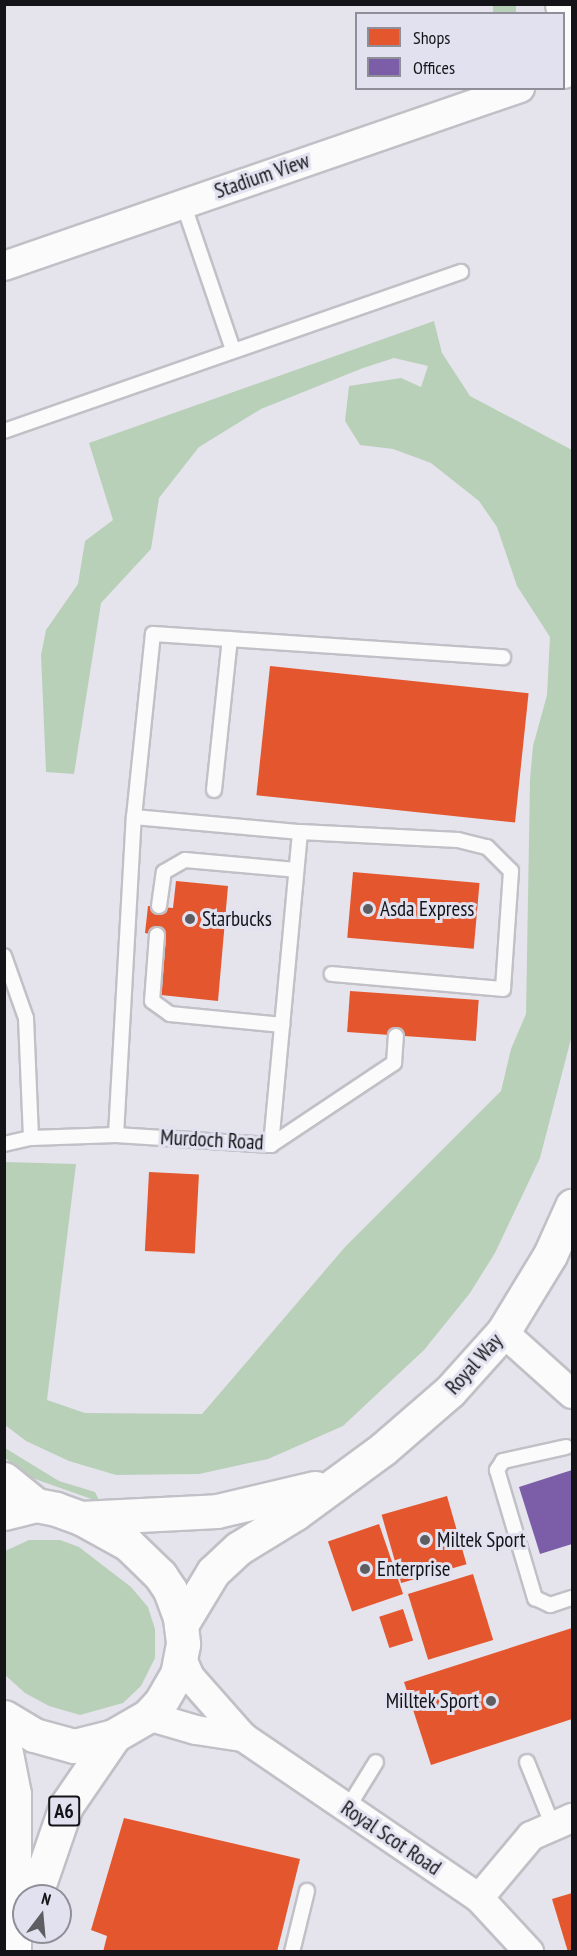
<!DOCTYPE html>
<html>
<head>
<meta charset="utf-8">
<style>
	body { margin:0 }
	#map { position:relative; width:577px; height:1956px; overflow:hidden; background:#e5e4ec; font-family:"PT Sans Narrow",sans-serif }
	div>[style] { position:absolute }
	.green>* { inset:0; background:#b9d0b8; transform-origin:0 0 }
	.shops>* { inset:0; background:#e4572e; transform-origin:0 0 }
	.offices>* { inset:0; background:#7b5ea7 }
	.roads { filter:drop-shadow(2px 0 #c1c0c6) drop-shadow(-2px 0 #c1c0c6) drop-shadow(0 2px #c1c0c6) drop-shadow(0 -2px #c1c0c6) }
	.service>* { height:14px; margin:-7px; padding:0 7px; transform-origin:7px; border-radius:7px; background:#fbfbfc }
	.minor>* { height:28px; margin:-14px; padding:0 14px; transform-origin:14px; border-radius:14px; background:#fbfbfc }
	.tertiary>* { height:33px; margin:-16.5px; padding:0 16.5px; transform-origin:16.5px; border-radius:16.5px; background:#fbfbfc }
	.primary>* { height:33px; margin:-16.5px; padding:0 16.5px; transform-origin:16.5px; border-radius:16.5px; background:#fbfbfc }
	.dots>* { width:16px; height:16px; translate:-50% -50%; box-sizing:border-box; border:3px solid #e2e1ef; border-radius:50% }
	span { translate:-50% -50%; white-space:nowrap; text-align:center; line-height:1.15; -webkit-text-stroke:6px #e2e1ef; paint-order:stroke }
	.shield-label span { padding:2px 4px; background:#e2e1ef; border:2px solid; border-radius:4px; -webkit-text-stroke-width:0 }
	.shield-label { font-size:20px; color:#141418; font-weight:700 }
	.street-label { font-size:21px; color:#141418 }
	.poi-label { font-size:21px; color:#141418 }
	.left { translate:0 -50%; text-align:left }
	.right { translate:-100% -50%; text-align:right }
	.frame { position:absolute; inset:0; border:6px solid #141418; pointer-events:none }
	.legend { position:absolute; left:355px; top:12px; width:210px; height:78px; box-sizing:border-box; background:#e2e1ef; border:2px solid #908f99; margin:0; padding:8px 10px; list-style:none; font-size:18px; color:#141418 }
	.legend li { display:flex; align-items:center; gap:12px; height:30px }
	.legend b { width:30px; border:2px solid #908f99 }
	.north { position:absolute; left:12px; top:1884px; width:60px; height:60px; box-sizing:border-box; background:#e2e1ef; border:2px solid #908f99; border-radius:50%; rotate:16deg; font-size:16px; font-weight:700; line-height:24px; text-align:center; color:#141418 }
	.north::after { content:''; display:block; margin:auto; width:21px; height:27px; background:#5d5d62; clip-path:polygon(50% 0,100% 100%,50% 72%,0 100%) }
</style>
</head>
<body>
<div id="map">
	<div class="green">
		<i style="left:493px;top:5px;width:23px;height:8px"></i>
		<i style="clip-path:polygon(434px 321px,442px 353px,470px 396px,572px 450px,572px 1035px,540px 1158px,495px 1253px,470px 1293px,424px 1350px,343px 1426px,268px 1459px,199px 1474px,116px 1475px,69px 1461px,26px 1441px,5px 1425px,5px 1162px,76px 1164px,47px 1400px,85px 1413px,202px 1414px,345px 1247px,501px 1091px,511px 1049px,526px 1014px,530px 780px,533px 746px,547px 695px,550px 637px,517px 586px,497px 527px,479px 501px,431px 463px,393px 449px,360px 445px,345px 421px,349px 386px,401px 378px,421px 387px,428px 366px,394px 358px,363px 368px,261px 409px,199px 447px,159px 498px,151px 549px,101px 603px,74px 774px,46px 772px,41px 655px,46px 630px,78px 584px,85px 541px,113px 520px,89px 443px)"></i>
		<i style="clip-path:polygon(5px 1448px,59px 1481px,95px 1492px,100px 1502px,32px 1478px,5px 1458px)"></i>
		<i style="clip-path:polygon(29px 1540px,60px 1540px,79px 1547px,131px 1587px,148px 1607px,155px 1629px,155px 1658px,141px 1686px,123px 1703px,80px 1715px,49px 1706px,25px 1693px,5px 1675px,5px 1551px)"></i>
	</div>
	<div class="shops">
		<i style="left:270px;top:666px;width:260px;height:130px;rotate:6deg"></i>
		<i style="left:353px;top:872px;width:127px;height:66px;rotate:5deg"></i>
		<i style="clip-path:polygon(176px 881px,228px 886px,218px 1001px,161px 995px,166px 937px,145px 933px,148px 906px,173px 908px)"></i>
		<i style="left:350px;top:991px;width:129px;height:41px;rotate:4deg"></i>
		<i style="left:149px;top:1172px;width:50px;height:79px;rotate:3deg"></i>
		<i style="left:447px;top:1496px;width:71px;height:68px;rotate:74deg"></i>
		<i style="left:379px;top:1524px;width:74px;height:54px;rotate:71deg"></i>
		<i style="left:473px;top:1574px;width:69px;height:68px;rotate:73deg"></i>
		<i style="left:403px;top:1609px;width:33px;height:25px;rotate:72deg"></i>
		<i style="clip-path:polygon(572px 1628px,572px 1719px,431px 1765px,404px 1682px)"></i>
		<i style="clip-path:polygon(124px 1818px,300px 1859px,277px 1952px,103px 1952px,107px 1936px,91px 1930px)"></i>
		<i style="clip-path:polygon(572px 1893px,572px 1952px,568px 1952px,552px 1899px)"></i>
	</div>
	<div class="offices">
		<i style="clip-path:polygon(572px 1470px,572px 1544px,540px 1554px,519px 1487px)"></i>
	</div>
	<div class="roads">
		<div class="service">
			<i style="left:183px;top:203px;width:155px;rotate:71.2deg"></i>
			<i style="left:4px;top:431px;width:484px;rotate:-19.2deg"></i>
			<i style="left:214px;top:790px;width:152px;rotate:-84deg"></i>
			<i style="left:134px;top:817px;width:167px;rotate:5.2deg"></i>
			<i style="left:300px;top:832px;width:158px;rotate:2.9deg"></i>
			<i style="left:458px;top:840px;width:30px;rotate:14deg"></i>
			<i style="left:487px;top:847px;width:34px;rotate:45deg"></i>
			<i style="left:511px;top:871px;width:118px;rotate:93.9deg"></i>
			<i style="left:503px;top:989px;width:172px;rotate:-175deg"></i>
			<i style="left:159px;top:906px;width:34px;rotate:-82deg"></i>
			<i style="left:164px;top:872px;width:24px;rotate:-30deg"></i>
			<i style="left:185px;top:860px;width:111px;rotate:5.1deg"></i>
			<i style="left:157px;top:935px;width:66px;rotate:94.3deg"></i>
			<i style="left:152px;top:1001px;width:22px;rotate:36deg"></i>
			<i style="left:170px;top:1014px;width:113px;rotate:5.6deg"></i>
			<i style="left:4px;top:956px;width:66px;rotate:70.5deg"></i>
			<i style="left:26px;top:1018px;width:120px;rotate:87.6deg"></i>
			<i style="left:116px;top:1135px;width:319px;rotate:-86.8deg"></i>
			<i style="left:134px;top:817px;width:184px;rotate:-84.1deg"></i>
			<i style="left:153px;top:634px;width:351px;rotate:3.8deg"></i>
			<i style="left:4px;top:1144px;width:28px;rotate:-13deg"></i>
			<i style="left:31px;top:1138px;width:85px;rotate:-2deg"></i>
			<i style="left:116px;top:1135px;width:155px;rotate:3.7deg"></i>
			<i style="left:271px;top:1145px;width:148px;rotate:-33.7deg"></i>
			<i style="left:394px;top:1063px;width:27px;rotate:-86deg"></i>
			<i style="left:271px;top:1145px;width:314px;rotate:-84.7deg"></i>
			<i style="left:566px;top:1447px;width:65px;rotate:167.5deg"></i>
			<i style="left:503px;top:1461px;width:11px;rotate:124deg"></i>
			<i style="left:497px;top:1470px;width:134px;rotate:73.5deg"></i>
			<i style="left:535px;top:1598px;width:17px;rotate:25deg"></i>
			<i style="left:550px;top:1605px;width:23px;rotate:-18deg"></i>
			<i style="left:527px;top:1762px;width:67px;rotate:68deg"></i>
			<i style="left:347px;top:1809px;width:55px;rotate:-58.3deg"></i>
			<i style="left:292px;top:1952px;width:63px;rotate:-76.2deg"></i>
		</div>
		<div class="minor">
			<i style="left:564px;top:74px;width:9px;rotate:-21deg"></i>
			<i style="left:4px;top:266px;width:546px;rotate:-19.03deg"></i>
			<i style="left:503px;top:1332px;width:93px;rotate:41.9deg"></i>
			<i style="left:182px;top:1659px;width:20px;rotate:66deg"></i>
			<i style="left:190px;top:1677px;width:80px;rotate:48.5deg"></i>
			<i style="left:243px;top:1737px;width:286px;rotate:34.3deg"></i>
			<i style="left:479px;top:1898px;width:74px;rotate:47.2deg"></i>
			<i style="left:148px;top:1716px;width:50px;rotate:16.3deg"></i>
			<i style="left:196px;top:1730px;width:48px;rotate:8.5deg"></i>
			<i style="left:479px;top:1898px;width:81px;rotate:-50deg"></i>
			<i style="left:531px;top:1836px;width:45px;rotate:-23.7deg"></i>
		</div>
		<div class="tertiary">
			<i style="left:562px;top:4px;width:44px;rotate:76.9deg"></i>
			<i style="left:81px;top:1518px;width:136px;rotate:-2.9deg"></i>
			<i style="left:217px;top:1511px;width:101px;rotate:-13.2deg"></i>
			<i style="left:181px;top:1625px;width:62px;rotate:-58.9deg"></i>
			<i style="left:213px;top:1572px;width:35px;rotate:-43deg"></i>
			<i style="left:239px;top:1548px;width:67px;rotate:-31.6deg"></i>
			<i style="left:296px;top:1513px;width:108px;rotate:-36.3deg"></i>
			<i style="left:383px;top:1449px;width:89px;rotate:-40.9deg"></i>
			<i style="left:450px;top:1391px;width:79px;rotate:-48.1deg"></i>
			<i style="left:503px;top:1332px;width:90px;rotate:-58.6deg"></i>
			<i style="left:550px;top:1255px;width:54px;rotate:-65.8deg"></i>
		</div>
		<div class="primary">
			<i style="left:4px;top:1479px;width:41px;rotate:39.1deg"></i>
			<i style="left:4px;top:1513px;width:33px;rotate:-14deg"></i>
			<i style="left:36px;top:1505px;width:20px;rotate:11deg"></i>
			<i style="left:56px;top:1509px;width:27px;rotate:20deg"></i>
			<i style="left:81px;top:1518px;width:54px;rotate:29deg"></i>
			<i style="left:128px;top:1544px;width:45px;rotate:44.1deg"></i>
			<i style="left:160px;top:1575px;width:18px;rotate:56deg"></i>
			<i style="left:170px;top:1590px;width:30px;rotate:70deg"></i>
			<i style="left:180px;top:1618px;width:26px;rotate:83deg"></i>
			<i style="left:183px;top:1644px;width:31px;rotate:101deg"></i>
			<i style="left:177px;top:1674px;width:34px;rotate:120deg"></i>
			<i style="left:160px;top:1703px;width:18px;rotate:133deg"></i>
			<i style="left:148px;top:1716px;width:39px;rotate:150deg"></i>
			<i style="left:114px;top:1736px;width:41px;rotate:166deg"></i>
			<i style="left:74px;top:1746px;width:41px;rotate:-164.6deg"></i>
			<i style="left:34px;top:1735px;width:35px;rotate:-149deg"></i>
			<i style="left:4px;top:1743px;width:52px;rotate:78.9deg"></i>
			<i style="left:14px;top:1794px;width:158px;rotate:90deg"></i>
			<i style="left:35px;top:1896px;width:95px;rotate:-71deg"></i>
			<i style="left:66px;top:1806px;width:85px;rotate:-55.6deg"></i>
		</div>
	</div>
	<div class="dots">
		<i style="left:368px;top:909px;background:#5d5d62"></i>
		<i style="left:190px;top:919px;background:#5d5d62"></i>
		<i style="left:425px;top:1540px;background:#5d5d62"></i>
		<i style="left:365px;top:1569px;background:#5d5d62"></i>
		<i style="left:491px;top:1701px;background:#5d5d62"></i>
	</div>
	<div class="shield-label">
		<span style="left:64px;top:1811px">A6</span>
	</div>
	<div class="street-label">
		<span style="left:262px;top:176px;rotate:-19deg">Stadium View</span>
		<span style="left:212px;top:1140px;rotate:3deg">Murdoch Road</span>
		<span style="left:474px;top:1364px;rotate:-48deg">Royal Way</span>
		<span style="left:391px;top:1838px;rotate:34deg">Royal Scot Road</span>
	</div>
	<div class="poi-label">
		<span class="left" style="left:380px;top:909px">Asda Express</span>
		<span class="left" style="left:202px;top:919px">Starbucks</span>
		<span class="left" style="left:437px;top:1540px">Miltek Sport</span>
		<span class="left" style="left:377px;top:1569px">Enterprise</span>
		<span class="right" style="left:479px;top:1701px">Milltek Sport</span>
	</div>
	<div class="frame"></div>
	<ul class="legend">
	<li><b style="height:16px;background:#e4572e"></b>Shops</li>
	<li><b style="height:16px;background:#7b5ea7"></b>Offices</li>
	</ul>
	<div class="north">N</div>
</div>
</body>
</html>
